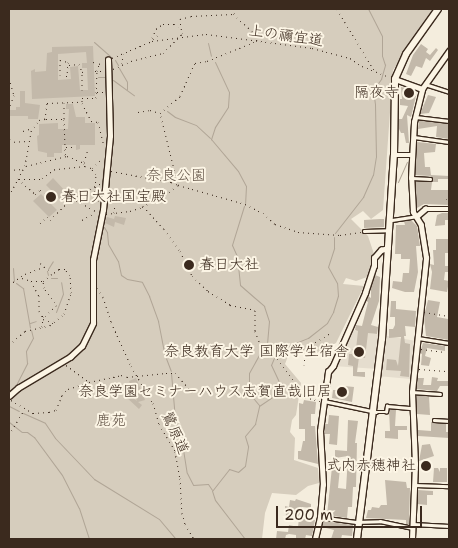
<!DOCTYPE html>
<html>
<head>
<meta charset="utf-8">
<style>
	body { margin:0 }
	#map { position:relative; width:458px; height:548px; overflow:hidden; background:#f4eddd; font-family:"Shantell Sans","Klee One",sans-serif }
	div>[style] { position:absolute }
	.built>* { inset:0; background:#e5ddce }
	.green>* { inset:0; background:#d6cdbd }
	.stream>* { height:1px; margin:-0.5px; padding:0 0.5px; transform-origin:0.5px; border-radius:0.5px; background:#b0a596 }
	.building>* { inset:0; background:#c3b9aa }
	.path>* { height:1px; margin-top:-0.5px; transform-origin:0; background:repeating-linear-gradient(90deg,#3b2a1e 0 1px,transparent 0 5px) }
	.roads { filter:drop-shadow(1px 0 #3b2a1e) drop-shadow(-1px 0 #3b2a1e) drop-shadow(0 1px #3b2a1e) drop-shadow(0 -1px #3b2a1e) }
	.lane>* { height:2.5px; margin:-1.25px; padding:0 1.25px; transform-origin:1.25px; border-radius:1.25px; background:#fcf5e5 }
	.street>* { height:4.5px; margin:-2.25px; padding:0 2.25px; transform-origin:2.25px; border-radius:2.25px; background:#fcf5e5 }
	.secondary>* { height:6px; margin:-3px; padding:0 3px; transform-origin:3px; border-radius:3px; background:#fcf5e5 }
	.dots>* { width:14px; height:14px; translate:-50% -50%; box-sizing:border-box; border:2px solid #fcf5e5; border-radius:50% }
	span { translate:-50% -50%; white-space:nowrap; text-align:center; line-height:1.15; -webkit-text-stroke:4px #fcf5e5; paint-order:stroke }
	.street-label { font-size:15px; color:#3b2a1e }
	.poi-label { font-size:15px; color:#3b2a1e }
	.right { translate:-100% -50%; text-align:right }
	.left { translate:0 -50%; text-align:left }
	.park-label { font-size:15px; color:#625346 }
	.frame { position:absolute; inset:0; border:10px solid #3b2a1e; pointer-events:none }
	.scale { position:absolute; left:276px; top:506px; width:146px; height:22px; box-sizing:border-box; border:2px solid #3b2a1e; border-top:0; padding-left:6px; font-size:15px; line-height:18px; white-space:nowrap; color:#3b2a1e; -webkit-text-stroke:4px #fcf5e5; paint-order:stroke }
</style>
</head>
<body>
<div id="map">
	<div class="built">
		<i style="clip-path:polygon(347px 329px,416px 341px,411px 379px,377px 376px,378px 369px,333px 366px)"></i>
	</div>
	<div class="green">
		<i style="clip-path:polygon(9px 9px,435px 9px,393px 70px,383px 210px,371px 219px,363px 211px,351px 219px,368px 236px,374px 254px,367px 277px,356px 281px,346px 278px,343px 284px,364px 286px,336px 343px,311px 356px,290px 351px,285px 364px,301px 383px,296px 415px,292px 420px,290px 432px,295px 438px,294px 460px,318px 468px,319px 483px,308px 486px,296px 495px,272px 493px,265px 513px,262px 539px,9px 539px)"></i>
	</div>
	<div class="stream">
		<i style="left:94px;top:42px;width:21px;rotate:41deg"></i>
		<i style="left:208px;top:43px;width:13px;rotate:77deg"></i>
		<i style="left:115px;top:60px;width:6px;rotate:59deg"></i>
		<i style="left:215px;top:62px;width:33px;rotate:65deg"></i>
		<i style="left:229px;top:92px;width:15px;rotate:94deg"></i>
		<i style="left:228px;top:107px;width:24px;rotate:123deg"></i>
		<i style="left:215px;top:127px;width:13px;rotate:108deg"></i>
		<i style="left:211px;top:139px;width:42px;rotate:49.8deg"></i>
		<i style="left:238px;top:171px;width:17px;rotate:62deg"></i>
		<i style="left:246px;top:186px;width:17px;rotate:93deg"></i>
		<i style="left:119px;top:68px;width:16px;rotate:60deg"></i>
		<i style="left:127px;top:82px;width:7px;rotate:90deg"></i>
		<i style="left:98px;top:77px;width:8px"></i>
		<i style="left:113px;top:80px;width:26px;rotate:36deg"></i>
		<i style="left:167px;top:111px;width:10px;rotate:37deg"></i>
		<i style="left:175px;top:117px;width:22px;rotate:21deg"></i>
		<i style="left:196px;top:125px;width:19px;rotate:43deg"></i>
		<i style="left:102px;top:181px;width:17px;rotate:-83deg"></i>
		<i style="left:398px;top:182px;width:22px;rotate:-66deg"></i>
		<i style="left:101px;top:202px;width:17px;rotate:-87deg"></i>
		<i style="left:244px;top:206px;width:41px;rotate:107.1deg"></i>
		<i style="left:232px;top:245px;width:12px;rotate:66deg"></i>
		<i style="left:237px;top:256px;width:29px;rotate:84deg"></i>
		<i style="left:240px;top:285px;width:32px;rotate:41deg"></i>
		<i style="left:264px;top:306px;width:16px;rotate:72deg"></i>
		<i style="left:269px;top:321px;width:22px;rotate:95deg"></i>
		<i style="left:267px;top:343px;width:5px;rotate:127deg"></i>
		<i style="left:97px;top:223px;width:8px;rotate:-76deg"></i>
		<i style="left:104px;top:227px;width:6px;rotate:59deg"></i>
		<i style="left:107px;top:232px;width:12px;rotate:85deg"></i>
		<i style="left:108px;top:244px;width:20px;rotate:60deg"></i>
		<i style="left:118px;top:261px;width:14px;rotate:78deg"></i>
		<i style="left:121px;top:275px;width:7px;rotate:34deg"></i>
		<i style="left:127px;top:279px;width:15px;rotate:11deg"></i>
		<i style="left:142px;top:282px;width:16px;rotate:63deg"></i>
		<i style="left:149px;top:296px;width:27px;rotate:70deg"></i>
		<i style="left:158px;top:321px;width:33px;rotate:79deg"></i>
		<i style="left:164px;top:353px;width:19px;rotate:69deg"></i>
		<i style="left:335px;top:233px;width:46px;rotate:-52.1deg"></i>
		<i style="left:363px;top:197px;width:24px;rotate:-66deg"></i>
		<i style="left:373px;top:175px;width:18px;rotate:-81deg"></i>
		<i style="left:376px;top:157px;width:53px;rotate:-91.1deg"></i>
		<i style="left:375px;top:104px;width:14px;rotate:-98deg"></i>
		<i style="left:373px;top:90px;width:14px;rotate:-54deg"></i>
		<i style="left:381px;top:79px;width:15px;rotate:-74deg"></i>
		<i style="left:385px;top:65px;width:9px;rotate:-108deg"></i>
		<i style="left:382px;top:56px;width:20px;rotate:-90deg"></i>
		<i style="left:382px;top:36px;width:30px;rotate:-117deg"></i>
		<i style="left:13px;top:268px;width:13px;rotate:86deg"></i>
		<i style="left:48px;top:269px;width:9px;rotate:-58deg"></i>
		<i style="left:47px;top:271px;width:4px;rotate:76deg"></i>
		<i style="left:51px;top:278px;width:6px"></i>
		<i style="left:16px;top:283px;width:9px;rotate:36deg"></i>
		<i style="left:23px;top:288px;width:40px;rotate:80deg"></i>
		<i style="left:56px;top:312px;width:19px;rotate:-69deg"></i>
		<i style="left:63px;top:294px;width:12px;rotate:-99deg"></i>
		<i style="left:30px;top:323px;width:6px;rotate:-18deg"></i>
		<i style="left:276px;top:356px;width:11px;rotate:-49deg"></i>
		<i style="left:283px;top:348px;width:27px;rotate:-22deg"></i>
		<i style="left:308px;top:338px;width:24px;rotate:-38deg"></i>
		<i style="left:327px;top:323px;width:13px;rotate:-61deg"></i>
		<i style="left:333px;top:312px;width:17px;rotate:-73deg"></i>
		<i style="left:338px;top:296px;width:13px;rotate:-94deg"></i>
		<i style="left:337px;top:283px;width:18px;rotate:-119deg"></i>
		<i style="left:328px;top:267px;width:20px;rotate:-72deg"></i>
		<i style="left:334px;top:248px;width:11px;rotate:-90deg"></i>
		<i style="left:171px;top:373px;width:46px;rotate:85deg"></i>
		<i style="left:175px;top:419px;width:25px;rotate:74deg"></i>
		<i style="left:182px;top:443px;width:30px;rotate:81deg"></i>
		<i style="left:187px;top:473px;width:13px;rotate:63deg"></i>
		<i style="left:193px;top:485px;width:15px;rotate:-4deg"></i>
		<i style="left:208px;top:484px;width:7px;rotate:56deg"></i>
		<i style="left:9px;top:391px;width:7px;rotate:-34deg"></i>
		<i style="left:15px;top:387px;width:27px;rotate:-63deg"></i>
		<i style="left:27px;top:363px;width:12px;rotate:-95deg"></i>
		<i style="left:26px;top:351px;width:15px;rotate:-62deg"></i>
		<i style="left:33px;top:338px;width:8px;rotate:-104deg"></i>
		<i style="left:259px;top:405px;width:16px;rotate:-130deg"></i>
		<i style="left:249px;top:393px;width:20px;rotate:-90deg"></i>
		<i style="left:249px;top:373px;width:26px;rotate:-61deg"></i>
		<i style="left:9px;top:406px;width:11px;rotate:27deg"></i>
		<i style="left:23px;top:413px;width:24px;rotate:24deg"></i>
		<i style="left:45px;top:423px;width:18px;rotate:56deg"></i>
		<i style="left:55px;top:438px;width:57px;rotate:46.4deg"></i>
		<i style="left:94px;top:479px;width:76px;rotate:31.6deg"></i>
		<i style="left:159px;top:519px;width:26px;rotate:50deg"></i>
		<i style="left:9px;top:422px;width:16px;rotate:38deg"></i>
		<i style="left:22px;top:432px;width:5px"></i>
		<i style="left:27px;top:432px;width:9px;rotate:36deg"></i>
		<i style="left:34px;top:437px;width:47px;rotate:53.6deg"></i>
		<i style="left:62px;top:475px;width:37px;rotate:63deg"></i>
		<i style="left:79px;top:508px;width:33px;rotate:72deg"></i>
		<i style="left:245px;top:539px;width:49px;rotate:-127.6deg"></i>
		<i style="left:215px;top:500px;width:9px;rotate:-108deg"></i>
		<i style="left:212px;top:491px;width:28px;rotate:-52deg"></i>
		<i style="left:229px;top:469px;width:9px;rotate:18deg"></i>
		<i style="left:238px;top:472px;width:9px;rotate:-41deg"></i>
		<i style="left:245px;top:466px;width:20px;rotate:-81deg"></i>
		<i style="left:248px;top:446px;width:10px;rotate:-107deg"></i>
		<i style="left:245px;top:436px;width:16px;rotate:-50deg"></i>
		<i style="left:255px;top:424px;width:18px;rotate:-77deg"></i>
		<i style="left:259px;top:406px;width:23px;rotate:-34deg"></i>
		<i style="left:278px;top:393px;width:9px;rotate:-77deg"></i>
		<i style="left:280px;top:384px;width:21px;rotate:-115deg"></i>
		<i style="left:271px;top:365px;width:8px;rotate:-67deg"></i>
	</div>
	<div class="building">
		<i style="clip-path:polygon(421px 44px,428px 49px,426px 52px,430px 55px,436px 48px,438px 50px,430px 61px,426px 58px,422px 68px,416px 66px,411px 76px,406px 74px,413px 55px)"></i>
		<i style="clip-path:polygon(evenodd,93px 46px,95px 96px,32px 99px,31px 71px,35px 69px,35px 72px,46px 71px,47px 53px,52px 52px,52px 47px,93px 46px,86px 52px,87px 63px,82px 63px,82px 68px,87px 68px,88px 90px,80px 90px,78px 66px,70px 67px,71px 79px,58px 80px,58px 54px,86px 52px)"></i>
		<i style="clip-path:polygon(401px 87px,406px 88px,408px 94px,416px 96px,411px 117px,407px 115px,409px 143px,406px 143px,404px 133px,401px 133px,399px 129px,399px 119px,402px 119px,408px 106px,400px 105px,400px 99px,402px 99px)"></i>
		<i style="clip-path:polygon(20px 91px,25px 91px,25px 103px,40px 105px,38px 119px,28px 119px,28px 116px,9px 116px,9px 110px,16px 110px,16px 107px,20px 107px)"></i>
		<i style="clip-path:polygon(428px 95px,436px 97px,429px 113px,420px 114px)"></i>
		<i style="clip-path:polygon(66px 104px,73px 104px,76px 117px,85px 117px,85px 123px,95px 123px,95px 145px,80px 145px,80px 149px,76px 150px,76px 145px,62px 145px,62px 153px,54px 153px,54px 157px,47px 157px,47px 153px,38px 151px,37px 136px,39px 135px,39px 124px,58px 123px,58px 129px,68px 129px,69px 109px,66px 109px)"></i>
		<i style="clip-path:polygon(419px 120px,449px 124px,449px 139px,436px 137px,437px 126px,418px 129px)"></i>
		<i style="clip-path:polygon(417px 142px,436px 144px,435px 152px,424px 153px,425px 167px,430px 167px,431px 175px,449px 176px,449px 179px,438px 179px,438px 182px,432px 182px,431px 190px,449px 190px,449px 205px,424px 204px,417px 208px,415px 181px,430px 182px,433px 179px,430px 176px,415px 175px)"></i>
		<i style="clip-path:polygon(53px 178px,68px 194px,61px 201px,57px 196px,50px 203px,57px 210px,49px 217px,33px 201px,41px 194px,45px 198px,52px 191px,46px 185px)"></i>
		<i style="clip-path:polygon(442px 213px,449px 213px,449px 220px,445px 220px,445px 225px,435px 226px,437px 215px)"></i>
		<i style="clip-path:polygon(115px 216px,126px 218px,124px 225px,115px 222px,114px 227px,105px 223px,107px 217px,114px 219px)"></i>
		<i style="clip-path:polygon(380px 219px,384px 219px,384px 227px,364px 228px,364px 220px)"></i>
		<i style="clip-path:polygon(411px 220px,417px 226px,420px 246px,416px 246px,418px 272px,414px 292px,405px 292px,392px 288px,393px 281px,402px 282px,403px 273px,409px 273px,410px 259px,401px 259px,401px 254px,395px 254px,396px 225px,405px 225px,404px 221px)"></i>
		<i style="clip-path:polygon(436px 239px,449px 239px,449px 253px,445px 253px,445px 266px,449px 266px,449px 272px,445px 272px,444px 280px,449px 281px,447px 292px,430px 289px,432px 272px,430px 264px,434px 265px,433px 250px,436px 250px)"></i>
		<i style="clip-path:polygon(375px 275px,380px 277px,379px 301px,371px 325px,378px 327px,377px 334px,368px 333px,365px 358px,359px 357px,357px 372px,365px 372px,365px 377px,353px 376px,353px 366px,348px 365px,349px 354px,352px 354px,352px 349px,356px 349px,358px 331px,355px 330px,356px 325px,362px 326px,368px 302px,366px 301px,368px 296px,371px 298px,371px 287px)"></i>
		<i style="clip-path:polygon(428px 300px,440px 302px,437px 317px,448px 319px,449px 340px,426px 336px,424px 316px)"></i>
		<i style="clip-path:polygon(391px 301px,396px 301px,396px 309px,416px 311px,415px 327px,405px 326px,406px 336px,404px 336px,405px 343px,410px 344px,409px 377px,400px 376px,401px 371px,386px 370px,387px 359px,396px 360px,398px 366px,401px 337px,389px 338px,389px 329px,393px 329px,395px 325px,395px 317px,390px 317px)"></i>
		<i style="clip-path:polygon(423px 343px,445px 346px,445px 351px,427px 348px,425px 356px,431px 358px,429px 366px,421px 365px,422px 354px,420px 353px)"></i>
		<i style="clip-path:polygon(432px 377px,438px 378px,437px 381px,449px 381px,449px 386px,440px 386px,437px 391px,416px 389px,418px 378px,424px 378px,423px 385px,431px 385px)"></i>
		<i style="clip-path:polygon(136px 378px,145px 400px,138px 402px,142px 405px,139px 409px,125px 396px,127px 393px,137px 401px,129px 381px)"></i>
		<i style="clip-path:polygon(344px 386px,354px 387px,352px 402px,332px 398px,333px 390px,343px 390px)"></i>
		<i style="clip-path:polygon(416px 395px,429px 396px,430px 415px,417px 414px)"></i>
		<i style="clip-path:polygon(304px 400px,316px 402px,315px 414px,311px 414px,311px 426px,315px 426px,318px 464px,298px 459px,298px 451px,301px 451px,303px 441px,305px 441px,305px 429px,299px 429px,299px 403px,303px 404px)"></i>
		<i style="clip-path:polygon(389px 410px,396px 410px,395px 426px,407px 426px,407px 430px,398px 430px,398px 439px,385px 438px,385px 431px,390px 431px)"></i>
		<i style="clip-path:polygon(329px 415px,339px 416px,337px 445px,329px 444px,330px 434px,324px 434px,325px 424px,328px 424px)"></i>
		<i style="clip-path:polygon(348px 420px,358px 421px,355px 443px,357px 443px,356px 487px,353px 487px,352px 507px,348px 507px,347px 518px,327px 515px,332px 467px,340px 468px,338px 488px,346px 489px,348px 456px,335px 458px,335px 450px,347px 451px)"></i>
		<i style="clip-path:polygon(431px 422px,446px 424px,446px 432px,449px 432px,449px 438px,418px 436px,418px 430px,431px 431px)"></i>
		<i style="clip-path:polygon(430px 444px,434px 456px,419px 461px,422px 445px)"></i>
		<i style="clip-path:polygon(434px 468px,438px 468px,440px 472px,440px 468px,447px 468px,447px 482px,433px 482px)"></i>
		<i style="clip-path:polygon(385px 480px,406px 482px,407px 488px,410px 488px,409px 524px,406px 524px,406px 520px,366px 518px,368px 510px,371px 510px,372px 507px,379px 508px,381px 505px,387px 505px)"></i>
		<i style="clip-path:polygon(418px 490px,433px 491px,433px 495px,427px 495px,427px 505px,417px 504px)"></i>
		<i style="clip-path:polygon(296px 499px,311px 504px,311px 508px,302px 507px,298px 518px,286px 516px,285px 506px,289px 507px,290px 500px,295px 501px)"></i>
		<i style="clip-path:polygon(299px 518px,315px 520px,312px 536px,306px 535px,305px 539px,296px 539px,296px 535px,289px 534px,286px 535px,285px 539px,276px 539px,277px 531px,288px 532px,289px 525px,298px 527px)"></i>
		<i style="clip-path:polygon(323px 521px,353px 525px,352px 536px,342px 535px,341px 539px,331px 539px,334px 530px,322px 527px)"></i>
	</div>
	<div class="path">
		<i style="left:337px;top:9px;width:74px;rotate:58.9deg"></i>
		<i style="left:234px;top:13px;width:5px;rotate:-53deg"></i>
		<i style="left:152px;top:38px;width:10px;rotate:-66deg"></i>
		<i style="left:156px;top:29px;width:9px;rotate:-36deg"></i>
		<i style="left:163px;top:24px;width:11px"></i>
		<i style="left:174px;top:24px;width:5px;rotate:37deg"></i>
		<i style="left:149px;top:42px;width:11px;rotate:-38deg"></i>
		<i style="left:112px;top:58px;width:43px;rotate:-23deg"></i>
		<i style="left:152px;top:41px;width:54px;rotate:-7.4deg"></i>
		<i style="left:206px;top:34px;width:107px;rotate:7.5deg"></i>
		<i style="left:312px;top:48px;width:39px;rotate:15deg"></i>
		<i style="left:350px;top:58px;width:14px;rotate:34deg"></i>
		<i style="left:362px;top:66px;width:29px;rotate:22deg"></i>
		<i style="left:93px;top:62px;width:5px;rotate:11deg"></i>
		<i style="left:122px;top:64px;width:10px;rotate:-84deg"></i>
		<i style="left:69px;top:65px;width:10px;rotate:-6deg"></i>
		<i style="left:79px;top:64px;width:9px;rotate:69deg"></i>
		<i style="left:82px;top:72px;width:5px;rotate:-11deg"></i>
		<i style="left:113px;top:69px;width:20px;rotate:-24deg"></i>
		<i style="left:131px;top:61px;width:33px;rotate:-14deg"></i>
		<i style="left:163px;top:53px;width:27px;rotate:-45deg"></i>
		<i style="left:182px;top:34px;width:15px;rotate:-98deg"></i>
		<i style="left:180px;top:19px;width:11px;rotate:-15deg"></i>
		<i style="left:191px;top:16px;width:42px;rotate:-2.7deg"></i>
		<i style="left:233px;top:14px;width:25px;rotate:42deg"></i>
		<i style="left:252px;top:31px;width:11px;rotate:63deg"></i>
		<i style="left:95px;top:71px;width:9px"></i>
		<i style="left:60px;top:75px;width:15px;rotate:-90deg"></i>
		<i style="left:60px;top:60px;width:8px;rotate:14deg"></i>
		<i style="left:68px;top:62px;width:14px;rotate:94deg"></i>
		<i style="left:67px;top:76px;width:4px;rotate:180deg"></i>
		<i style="left:9px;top:78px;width:18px;rotate:74deg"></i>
		<i style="left:14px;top:95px;width:14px;rotate:111deg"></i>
		<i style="left:82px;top:90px;width:18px;rotate:-90deg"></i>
		<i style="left:408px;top:91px;width:8px;rotate:14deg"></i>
		<i style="left:97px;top:92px;width:8px"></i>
		<i style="left:82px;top:103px;width:20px;rotate:63deg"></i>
		<i style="left:91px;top:121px;width:7px;rotate:8deg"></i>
		<i style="left:98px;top:122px;width:25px;rotate:76deg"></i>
		<i style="left:138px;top:112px;width:12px;rotate:-9deg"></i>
		<i style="left:150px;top:110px;width:10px;rotate:17deg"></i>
		<i style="left:46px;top:119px;width:18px"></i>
		<i style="left:64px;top:119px;width:16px;rotate:-90deg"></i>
		<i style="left:64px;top:119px;width:37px;rotate:88deg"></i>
		<i style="left:23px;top:131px;width:9px;rotate:-18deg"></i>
		<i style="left:9px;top:134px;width:7px;rotate:82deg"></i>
		<i style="left:9px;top:142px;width:19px;rotate:-3deg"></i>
		<i style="left:66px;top:147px;width:9px"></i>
		<i style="left:84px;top:162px;width:14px;rotate:-73deg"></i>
		<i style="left:26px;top:166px;width:42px;rotate:-13.7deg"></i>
		<i style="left:67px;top:156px;width:18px;rotate:22deg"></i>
		<i style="left:84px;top:163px;width:3px;rotate:72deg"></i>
		<i style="left:92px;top:168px;width:13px;rotate:-42deg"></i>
		<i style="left:9px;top:170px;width:14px;rotate:-4deg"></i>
		<i style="left:111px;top:171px;width:61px;rotate:10.4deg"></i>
		<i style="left:171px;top:182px;width:8px;rotate:23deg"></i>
		<i style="left:178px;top:185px;width:74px;rotate:-104deg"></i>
		<i style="left:160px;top:113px;width:26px;rotate:-40deg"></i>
		<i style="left:180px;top:96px;width:36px;rotate:-66deg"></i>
		<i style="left:195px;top:63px;width:12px;rotate:-9deg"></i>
		<i style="left:207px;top:61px;width:51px;rotate:-22deg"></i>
		<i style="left:9px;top:196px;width:19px;rotate:-62deg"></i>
		<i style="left:18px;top:179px;width:23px;rotate:41deg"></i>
		<i style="left:35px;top:194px;width:6px;rotate:-39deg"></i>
		<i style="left:40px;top:190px;width:5px;rotate:37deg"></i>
		<i style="left:72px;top:198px;width:29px;rotate:29deg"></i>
		<i style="left:446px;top:199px;width:4px;rotate:45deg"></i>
		<i style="left:99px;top:201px;width:10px;rotate:-114deg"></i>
		<i style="left:95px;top:192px;width:18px;rotate:-87deg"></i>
		<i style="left:96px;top:174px;width:8px;rotate:-130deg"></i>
		<i style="left:91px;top:168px;width:6px;rotate:-162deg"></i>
		<i style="left:85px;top:166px;width:30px;rotate:174deg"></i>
		<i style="left:55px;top:169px;width:18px;rotate:146deg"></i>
		<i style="left:40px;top:179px;width:22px;rotate:180deg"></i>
		<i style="left:18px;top:179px;width:15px;rotate:-62deg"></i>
		<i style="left:25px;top:166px;width:36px;rotate:-80deg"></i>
		<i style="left:31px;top:131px;width:14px;rotate:-54deg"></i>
		<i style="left:39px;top:120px;width:6px;rotate:-9deg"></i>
		<i style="left:45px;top:119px;width:16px;rotate:-83deg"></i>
		<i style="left:47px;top:103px;width:35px;rotate:-2deg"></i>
		<i style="left:82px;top:102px;width:4px;rotate:-90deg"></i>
		<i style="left:82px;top:98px;width:14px"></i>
		<i style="left:96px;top:98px;width:27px;rotate:-88deg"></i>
		<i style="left:97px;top:71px;width:7px;rotate:-74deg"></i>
		<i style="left:99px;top:64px;width:4px;rotate:-27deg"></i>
		<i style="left:143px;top:206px;width:31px;rotate:48deg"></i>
		<i style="left:164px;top:229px;width:27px;rotate:54deg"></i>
		<i style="left:180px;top:251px;width:28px;rotate:64deg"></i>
		<i style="left:192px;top:276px;width:22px;rotate:43deg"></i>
		<i style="left:208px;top:291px;width:26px;rotate:32deg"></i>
		<i style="left:230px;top:305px;width:25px;rotate:11deg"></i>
		<i style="left:255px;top:310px;width:21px;rotate:90deg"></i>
		<i style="left:255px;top:331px;width:17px;rotate:69deg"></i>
		<i style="left:261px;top:347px;width:15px;rotate:32deg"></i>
		<i style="left:274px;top:355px;width:39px;rotate:53deg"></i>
		<i style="left:297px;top:386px;width:10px;rotate:73deg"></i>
		<i style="left:300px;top:396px;width:21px;rotate:14deg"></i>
		<i style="left:114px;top:213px;width:9px;rotate:-84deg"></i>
		<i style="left:106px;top:214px;width:24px;rotate:-7deg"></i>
		<i style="left:130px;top:211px;width:13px;rotate:-18deg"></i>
		<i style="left:142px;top:207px;width:26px;rotate:-28deg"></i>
		<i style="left:165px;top:195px;width:16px;rotate:-38deg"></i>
		<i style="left:178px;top:185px;width:70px;rotate:15.8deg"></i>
		<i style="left:245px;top:204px;width:20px;rotate:27deg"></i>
		<i style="left:263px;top:213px;width:16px;rotate:43deg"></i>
		<i style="left:275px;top:224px;width:24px;rotate:19deg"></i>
		<i style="left:298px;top:232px;width:42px;rotate:4.1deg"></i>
		<i style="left:340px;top:235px;width:21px;rotate:-8deg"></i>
		<i style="left:82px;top:220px;width:14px;rotate:-30deg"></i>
		<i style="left:40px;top:223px;width:9px;rotate:-41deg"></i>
		<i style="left:47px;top:217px;width:4px;rotate:45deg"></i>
		<i style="left:50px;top:220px;width:31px;rotate:-45deg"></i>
		<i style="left:72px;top:198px;width:33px;rotate:-27deg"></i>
		<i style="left:22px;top:278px;width:9px;rotate:18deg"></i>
		<i style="left:31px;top:281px;width:12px"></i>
		<i style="left:43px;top:281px;width:11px;rotate:-38deg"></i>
		<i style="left:31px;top:281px;width:17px;rotate:62deg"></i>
		<i style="left:39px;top:296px;width:15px;rotate:90deg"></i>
		<i style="left:39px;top:311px;width:6px;rotate:59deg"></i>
		<i style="left:42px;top:316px;width:3px"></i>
		<i style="left:45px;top:316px;width:15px;rotate:-42deg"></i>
		<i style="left:56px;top:306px;width:4px;rotate:-104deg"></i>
		<i style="left:55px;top:302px;width:18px;rotate:-128deg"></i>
		<i style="left:44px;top:288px;width:7px;rotate:-98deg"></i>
		<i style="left:9px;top:285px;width:19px;rotate:-35deg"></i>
		<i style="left:25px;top:274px;width:19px;rotate:-21deg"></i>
		<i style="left:97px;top:288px;width:11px;rotate:56deg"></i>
		<i style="left:103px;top:297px;width:26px;rotate:72deg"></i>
		<i style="left:111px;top:322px;width:48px;rotate:65.6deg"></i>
		<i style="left:131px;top:366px;width:43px;rotate:59.3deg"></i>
		<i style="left:153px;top:403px;width:22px;rotate:74deg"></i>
		<i style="left:159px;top:424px;width:31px;rotate:59deg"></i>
		<i style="left:175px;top:451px;width:27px;rotate:80deg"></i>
		<i style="left:180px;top:478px;width:35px;rotate:87deg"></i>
		<i style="left:182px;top:513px;width:11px;rotate:75deg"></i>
		<i style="left:185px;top:524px;width:17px;rotate:59deg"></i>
		<i style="left:424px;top:312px;width:25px;rotate:9deg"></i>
		<i style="left:43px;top:319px;width:11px;rotate:22deg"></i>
		<i style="left:42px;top:327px;width:10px;rotate:-84deg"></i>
		<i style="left:9px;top:345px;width:21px;rotate:-41deg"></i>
		<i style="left:25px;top:331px;width:26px;rotate:-13deg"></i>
		<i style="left:50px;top:325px;width:18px;rotate:-38deg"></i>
		<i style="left:64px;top:314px;width:22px;rotate:-72deg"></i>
		<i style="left:71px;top:293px;width:18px;rotate:-93deg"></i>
		<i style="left:70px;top:275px;width:8px;rotate:-130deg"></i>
		<i style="left:65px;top:269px;width:6px;rotate:180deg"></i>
		<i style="left:59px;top:269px;width:9px;rotate:144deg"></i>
		<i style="left:52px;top:274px;width:16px;rotate:-137deg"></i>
		<i style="left:299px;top:346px;width:8px;rotate:30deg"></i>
		<i style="left:306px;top:350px;width:15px;rotate:98deg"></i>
		<i style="left:421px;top:349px;width:24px;rotate:7deg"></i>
		<i style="left:293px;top:353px;width:13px;rotate:-48deg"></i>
		<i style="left:306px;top:355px;width:11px;rotate:-63deg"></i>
		<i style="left:311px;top:345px;width:22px;rotate:-32deg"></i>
		<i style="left:66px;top:365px;width:29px;rotate:36deg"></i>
		<i style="left:419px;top:369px;width:27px;rotate:4deg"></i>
		<i style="left:11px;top:400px;width:26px;rotate:31deg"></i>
		<i style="left:33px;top:413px;width:16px;rotate:-4deg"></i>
		<i style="left:49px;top:412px;width:7px;rotate:-16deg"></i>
		<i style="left:56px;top:410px;width:16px;rotate:-68deg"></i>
		<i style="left:62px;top:395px;width:8px;rotate:-45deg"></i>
		<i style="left:68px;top:389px;width:22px;rotate:-18deg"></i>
		<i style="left:89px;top:382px;width:33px;rotate:-12deg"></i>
		<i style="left:121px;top:375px;width:6px;rotate:18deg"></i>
		<i style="left:127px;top:377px;width:39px;rotate:-6deg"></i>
		<i style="left:166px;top:373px;width:9px"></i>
		<i style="left:175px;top:373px;width:27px;rotate:48deg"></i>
		<i style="left:9px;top:435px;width:29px;rotate:-59deg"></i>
		<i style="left:418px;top:468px;width:12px"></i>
	</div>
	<div class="roads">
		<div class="lane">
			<i style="left:425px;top:84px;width:25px;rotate:18deg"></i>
			<i style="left:416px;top:117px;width:33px;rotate:7deg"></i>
			<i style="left:414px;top:137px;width:35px;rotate:8deg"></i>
			<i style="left:412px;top:178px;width:18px;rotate:3deg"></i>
			<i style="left:392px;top:220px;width:24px;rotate:-9deg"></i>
			<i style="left:364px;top:231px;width:24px;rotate:-2deg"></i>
			<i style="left:418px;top:338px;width:31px;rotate:9deg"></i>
			<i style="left:412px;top:392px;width:28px;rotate:4deg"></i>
			<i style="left:324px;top:401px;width:53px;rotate:11.9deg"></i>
			<i style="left:376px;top:412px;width:10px"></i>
			<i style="left:386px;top:412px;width:6px;rotate:-81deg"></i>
			<i style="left:387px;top:406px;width:25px;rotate:5deg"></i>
			<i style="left:434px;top:420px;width:15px;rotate:4deg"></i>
			<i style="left:415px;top:485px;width:34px;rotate:2deg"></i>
			<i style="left:320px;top:517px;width:36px;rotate:8deg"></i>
			<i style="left:356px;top:522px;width:24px;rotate:-2deg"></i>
			<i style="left:380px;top:521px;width:33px;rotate:12deg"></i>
			<i style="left:413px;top:524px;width:36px;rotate:3deg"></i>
		</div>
		<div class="street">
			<i style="left:395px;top:79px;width:29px;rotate:20deg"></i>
			<i style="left:394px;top:155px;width:18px"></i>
			<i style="left:417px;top:216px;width:11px;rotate:-41deg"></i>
			<i style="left:425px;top:209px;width:24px"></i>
			<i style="left:9px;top:396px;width:12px;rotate:-42deg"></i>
			<i style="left:18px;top:388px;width:61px;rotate:-30.8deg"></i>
			<i style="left:70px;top:357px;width:16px;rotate:-43deg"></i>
			<i style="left:82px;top:346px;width:25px;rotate:-64deg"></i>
			<i style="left:93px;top:323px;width:63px;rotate:-90deg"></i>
			<i style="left:93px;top:260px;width:51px;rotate:-78.7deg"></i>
			<i style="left:103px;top:210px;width:74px;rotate:-84.6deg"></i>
			<i style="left:110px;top:136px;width:76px;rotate:-91.5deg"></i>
			<i style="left:315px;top:539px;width:23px;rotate:-77deg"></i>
			<i style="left:320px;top:517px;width:32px;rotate:-85deg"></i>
			<i style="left:323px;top:485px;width:54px;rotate:-93.2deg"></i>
			<i style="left:320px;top:431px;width:60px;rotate:-82.3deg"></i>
			<i style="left:328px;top:372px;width:8px;rotate:-50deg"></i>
			<i style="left:333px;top:366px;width:80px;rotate:-66.3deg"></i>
			<i style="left:365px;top:293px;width:28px;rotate:-72deg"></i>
			<i style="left:374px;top:266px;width:8px;rotate:-90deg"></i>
			<i style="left:374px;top:258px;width:11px;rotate:-49deg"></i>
			<i style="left:381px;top:250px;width:7px;rotate:-16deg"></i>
			<i style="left:412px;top:539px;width:75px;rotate:-87.7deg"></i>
			<i style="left:415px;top:464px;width:72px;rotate:-92.4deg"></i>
			<i style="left:412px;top:392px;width:135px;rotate:-84deg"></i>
			<i style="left:426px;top:258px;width:33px;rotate:-99deg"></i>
			<i style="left:421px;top:225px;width:15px;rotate:-122deg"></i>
			<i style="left:413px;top:212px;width:34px;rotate:-93deg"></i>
			<i style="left:411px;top:178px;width:56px;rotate:-86.9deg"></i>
			<i style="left:414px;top:122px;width:34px;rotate:-76deg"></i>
			<i style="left:422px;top:89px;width:47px;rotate:-54.6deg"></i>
		</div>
		<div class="secondary">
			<i style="left:357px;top:539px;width:202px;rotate:-82.9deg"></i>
			<i style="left:382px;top:339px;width:184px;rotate:-86.3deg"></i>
			<i style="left:394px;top:155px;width:76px;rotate:-89.2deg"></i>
			<i style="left:395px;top:79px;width:27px;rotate:-66deg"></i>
			<i style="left:406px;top:54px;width:55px;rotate:-54.6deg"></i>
		</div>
	</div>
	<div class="dots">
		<i style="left:409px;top:93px;background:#3b2a1e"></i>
		<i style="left:51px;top:197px;background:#3b2a1e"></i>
		<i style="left:189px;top:265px;background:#3b2a1e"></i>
		<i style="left:359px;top:352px;background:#3b2a1e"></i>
		<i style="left:342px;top:392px;background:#3b2a1e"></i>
		<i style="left:426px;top:466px;background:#3b2a1e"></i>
	</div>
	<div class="street-label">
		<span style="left:286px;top:36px;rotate:8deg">上の禰宜道</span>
		<span style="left:175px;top:433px;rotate:66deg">鷺原道</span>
	</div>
	<div class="poi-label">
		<span class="right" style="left:399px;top:93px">隔夜寺</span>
		<span class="left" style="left:61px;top:197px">春日大社国宝殿</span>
		<span class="left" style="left:199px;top:265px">春日大社</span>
		<span class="right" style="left:349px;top:352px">奈良教育大学 国際学生宿舎</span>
		<span class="right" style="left:332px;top:392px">奈良学園セミナーハウス志賀直哉旧居</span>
		<span class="right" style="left:416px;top:466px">式内赤穂神社</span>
	</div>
	<div class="park-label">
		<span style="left:176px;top:176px">奈良公園</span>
		<span style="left:111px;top:421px">鹿苑</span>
	</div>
	<div class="frame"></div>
	<div class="scale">200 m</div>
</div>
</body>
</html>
